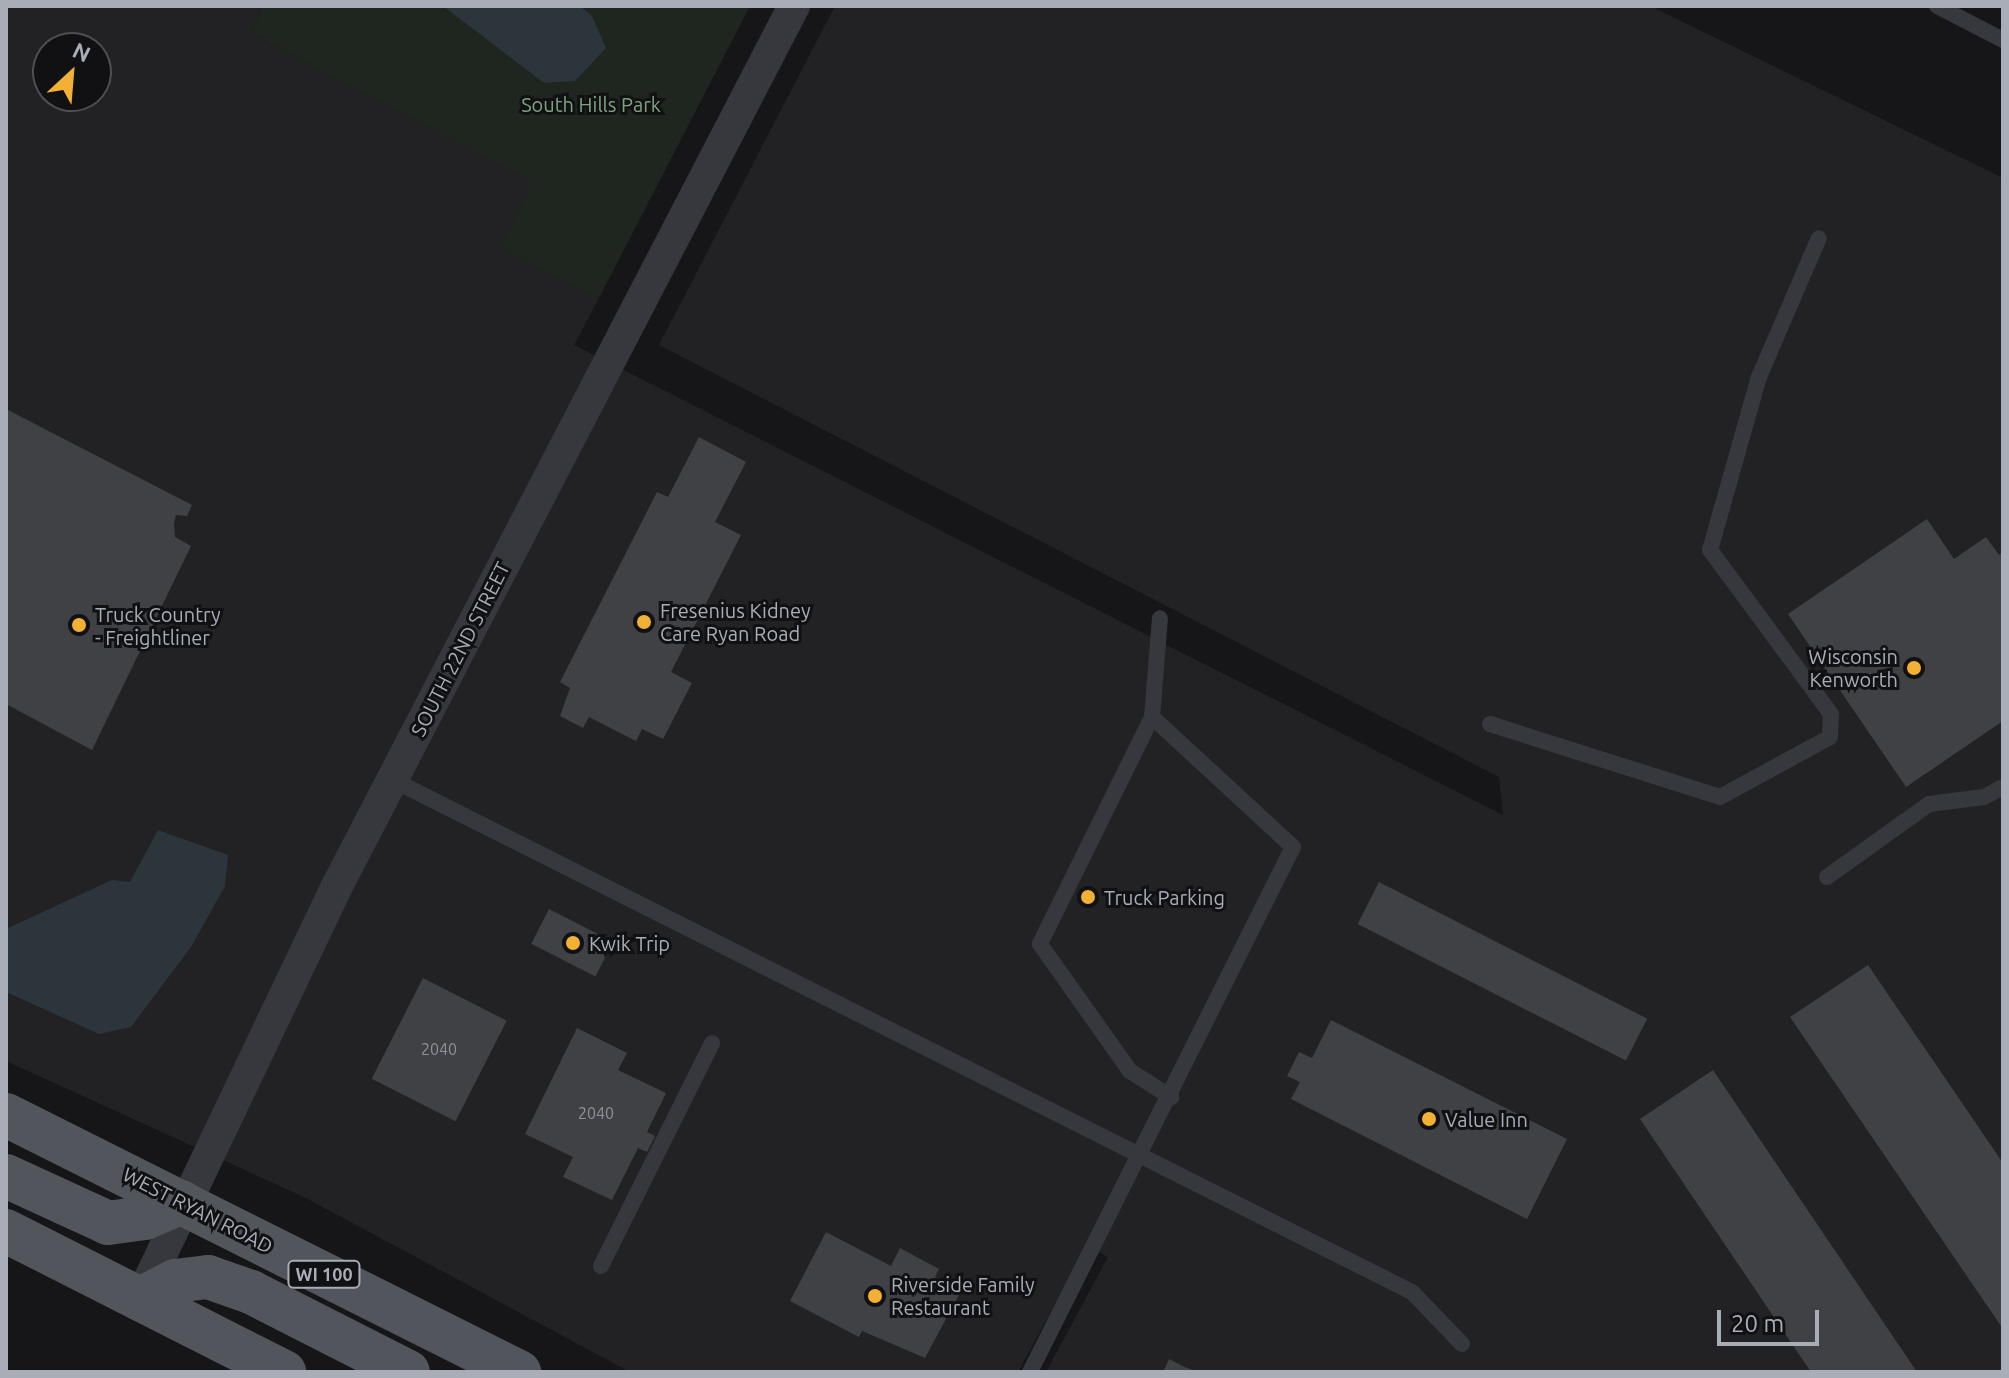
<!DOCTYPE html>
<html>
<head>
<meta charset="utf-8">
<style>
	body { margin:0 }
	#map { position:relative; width:2009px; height:1378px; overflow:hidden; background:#161618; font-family:Ubuntu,sans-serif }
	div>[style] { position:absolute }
	.built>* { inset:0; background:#222225 }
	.green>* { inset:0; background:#1e261f }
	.water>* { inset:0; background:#2c353c }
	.building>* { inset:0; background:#404145; transform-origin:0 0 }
	.lane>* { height:16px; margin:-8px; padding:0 8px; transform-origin:8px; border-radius:8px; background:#37383d }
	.street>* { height:32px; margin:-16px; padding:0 16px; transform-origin:16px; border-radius:16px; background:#37383d }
	.primary>* { height:44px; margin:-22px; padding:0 22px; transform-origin:22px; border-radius:22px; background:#53555c }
	.dots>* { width:22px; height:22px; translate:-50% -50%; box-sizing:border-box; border:4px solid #111113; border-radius:50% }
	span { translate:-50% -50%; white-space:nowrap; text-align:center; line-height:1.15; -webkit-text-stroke:6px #111113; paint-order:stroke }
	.number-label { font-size:16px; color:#8e929b }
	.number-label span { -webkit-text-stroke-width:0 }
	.shield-label span { padding:2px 6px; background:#111113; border:2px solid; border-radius:6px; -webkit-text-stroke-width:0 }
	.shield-label { font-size:18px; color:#a8adb8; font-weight:700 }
	.park-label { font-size:20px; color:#7fa381 }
	.poi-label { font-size:20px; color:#a8adb8 }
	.left { translate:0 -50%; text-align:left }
	.right { translate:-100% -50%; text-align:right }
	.street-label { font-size:20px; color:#a8adb8 }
	.frame { position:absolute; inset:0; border:8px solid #a8adb8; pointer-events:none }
	.north { position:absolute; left:32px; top:32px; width:80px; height:80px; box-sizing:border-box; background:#111113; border:2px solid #4d4f55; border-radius:50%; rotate:26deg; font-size:22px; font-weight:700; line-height:32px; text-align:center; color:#a8adb8 }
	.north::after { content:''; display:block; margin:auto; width:28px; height:36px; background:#f2b134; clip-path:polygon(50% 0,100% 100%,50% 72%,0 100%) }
	.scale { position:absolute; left:1717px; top:1310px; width:102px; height:36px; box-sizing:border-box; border:4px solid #a8adb8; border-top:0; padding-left:10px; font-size:24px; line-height:28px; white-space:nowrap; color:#a8adb8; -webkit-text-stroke:6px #111113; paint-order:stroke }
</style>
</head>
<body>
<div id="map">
	<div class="built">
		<i style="clip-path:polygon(evenodd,6px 6px,263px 6px,250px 33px,534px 182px,502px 248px,599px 298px,574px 345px,1503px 815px,1499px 777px,659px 345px,835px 6px,1650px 6px,2003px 178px,2003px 1372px,1046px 1372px,1108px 1257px,1087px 1246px,1018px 1372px,630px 1372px,304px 1197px,6px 1061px,6px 6px,48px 48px,96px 48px,96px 96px,48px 96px,48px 48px)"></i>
	</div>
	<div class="green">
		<i style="clip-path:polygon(263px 6px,750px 6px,599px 298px,501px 248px,533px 182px,250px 33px)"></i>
	</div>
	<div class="water">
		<i style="clip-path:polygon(443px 6px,580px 6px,592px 16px,606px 48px,575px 81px,544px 83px)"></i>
		<i style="clip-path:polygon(158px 830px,228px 855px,225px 886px,191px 947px,131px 1027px,99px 1034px,6px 992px,6px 929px,112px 880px,130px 882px)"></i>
	</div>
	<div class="building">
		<i style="clip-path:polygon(6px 409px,192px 505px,187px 516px,176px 515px,174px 524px,175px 537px,191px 546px,92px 750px,6px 704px)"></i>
		<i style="clip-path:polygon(699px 437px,746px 462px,715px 522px,741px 535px,671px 672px,692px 683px,663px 739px,642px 729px,636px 741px,589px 717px,583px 728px,560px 716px,570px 688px,560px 682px,657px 492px,668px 497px)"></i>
		<i style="clip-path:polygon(1927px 519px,1954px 559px,1986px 537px,1999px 555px,2003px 552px,2003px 721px,1906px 787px,1788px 614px)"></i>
		<i style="left:1379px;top:882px;width:301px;height:47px;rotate:27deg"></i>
		<i style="left:549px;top:909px;width:72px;height:39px;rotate:27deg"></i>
		<i style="clip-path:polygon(1868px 965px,2003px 1163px,2003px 1329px,1790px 1017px)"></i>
		<i style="left:423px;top:978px;width:94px;height:113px;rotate:27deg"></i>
		<i style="clip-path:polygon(1331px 1020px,1567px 1139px,1527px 1219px,1291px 1099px,1300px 1082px,1287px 1076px,1299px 1052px,1312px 1058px)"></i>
		<i style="clip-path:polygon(577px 1028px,627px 1053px,618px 1070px,666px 1093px,647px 1132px,655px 1136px,647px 1152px,638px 1148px,612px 1200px,563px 1177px,573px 1157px,525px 1134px)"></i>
		<i style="clip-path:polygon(1713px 1070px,1917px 1372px,1811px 1372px,1640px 1119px)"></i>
		<i style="clip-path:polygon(826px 1232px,891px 1266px,900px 1248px,939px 1269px,935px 1277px,961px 1291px,925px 1358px,862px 1331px,859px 1337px,790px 1301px)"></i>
		<i style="clip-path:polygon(1169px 1359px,1187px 1368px,1200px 1372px,1163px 1372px)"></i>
	</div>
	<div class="lane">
		<i style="left:1937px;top:6px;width:74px;rotate:27.3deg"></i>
		<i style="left:1152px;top:717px;width:253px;rotate:116.3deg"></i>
		<i style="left:1040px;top:944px;width:156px;rotate:54.7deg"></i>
		<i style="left:1130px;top:1071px;width:49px;rotate:32.4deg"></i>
		<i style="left:1490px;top:724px;width:241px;rotate:17.6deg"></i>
		<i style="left:1720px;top:797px;width:125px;rotate:-28.6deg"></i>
		<i style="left:1830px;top:737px;width:23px;rotate:-88deg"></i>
		<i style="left:1831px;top:714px;width:204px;rotate:-126.4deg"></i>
		<i style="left:1710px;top:550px;width:180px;rotate:-74.2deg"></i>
		<i style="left:1759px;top:377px;width:151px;rotate:-66.7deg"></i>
		<i style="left:393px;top:780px;width:1140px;rotate:26.68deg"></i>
		<i style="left:1412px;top:1292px;width:72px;rotate:46.1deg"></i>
		<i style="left:1827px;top:877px;width:125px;rotate:-35.6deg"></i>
		<i style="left:1929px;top:804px;width:55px;rotate:-7.3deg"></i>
		<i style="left:1984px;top:797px;width:21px;rotate:-28deg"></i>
		<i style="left:601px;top:1266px;width:249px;rotate:-63.5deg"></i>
		<i style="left:1030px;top:1372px;width:587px;rotate:-63.39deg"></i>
		<i style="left:1293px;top:847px;width:192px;rotate:-137.3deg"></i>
		<i style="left:1152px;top:717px;width:99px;rotate:-85.4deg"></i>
	</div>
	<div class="street">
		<i style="left:140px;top:1299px;width:455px;rotate:-64.5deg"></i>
		<i style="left:336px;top:888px;width:994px;rotate:-62.56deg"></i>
	</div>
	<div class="primary">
		<i style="left:6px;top:1115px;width:574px;rotate:26.61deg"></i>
		<i style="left:6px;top:1176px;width:112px;rotate:24.7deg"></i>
		<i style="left:108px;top:1223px;width:37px;rotate:-8deg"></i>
		<i style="left:145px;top:1218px;width:40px;rotate:-23.4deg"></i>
		<i style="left:6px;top:1231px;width:312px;rotate:26.9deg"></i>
		<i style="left:140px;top:1299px;width:39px;rotate:-27deg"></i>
		<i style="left:175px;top:1281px;width:33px;rotate:-7deg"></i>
		<i style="left:208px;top:1277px;width:46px;rotate:19.2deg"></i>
		<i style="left:251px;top:1292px;width:176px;rotate:27deg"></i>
	</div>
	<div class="dots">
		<i style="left:644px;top:622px;background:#f2b134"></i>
		<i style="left:79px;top:625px;background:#f2b134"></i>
		<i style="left:1914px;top:668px;background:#f2b134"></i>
		<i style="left:1088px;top:897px;background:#f2b134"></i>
		<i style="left:573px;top:943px;background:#f2b134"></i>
		<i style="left:1429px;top:1119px;background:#f2b134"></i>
		<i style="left:875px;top:1296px;background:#f2b134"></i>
	</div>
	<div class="number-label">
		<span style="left:439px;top:1049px">2040</span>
		<span style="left:596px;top:1113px">2040</span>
	</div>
	<div class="shield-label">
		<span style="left:324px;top:1274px">WI 100</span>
	</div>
	<div class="park-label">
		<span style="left:591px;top:104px">South Hills Park</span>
	</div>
	<div class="poi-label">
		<span class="left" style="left:660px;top:622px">Fresenius Kidney<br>Care Ryan Road</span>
		<span class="left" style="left:95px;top:626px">Truck Country<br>- Freightliner</span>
		<span class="right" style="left:1898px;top:668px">Wisconsin<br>Kenworth</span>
		<span class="left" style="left:1104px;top:897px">Truck Parking</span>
		<span class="left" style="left:589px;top:943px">Kwik Trip</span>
		<span class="left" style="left:1445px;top:1119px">Value Inn</span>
		<span class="left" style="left:891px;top:1296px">Riverside Family<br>Restaurant</span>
	</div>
	<div class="street-label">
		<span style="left:460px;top:649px;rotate:-63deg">SOUTH 22ND STREET</span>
		<span style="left:198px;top:1210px;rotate:27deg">WEST RYAN ROAD</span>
	</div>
	<div class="frame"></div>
	<div class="north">N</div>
	<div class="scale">20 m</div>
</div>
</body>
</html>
